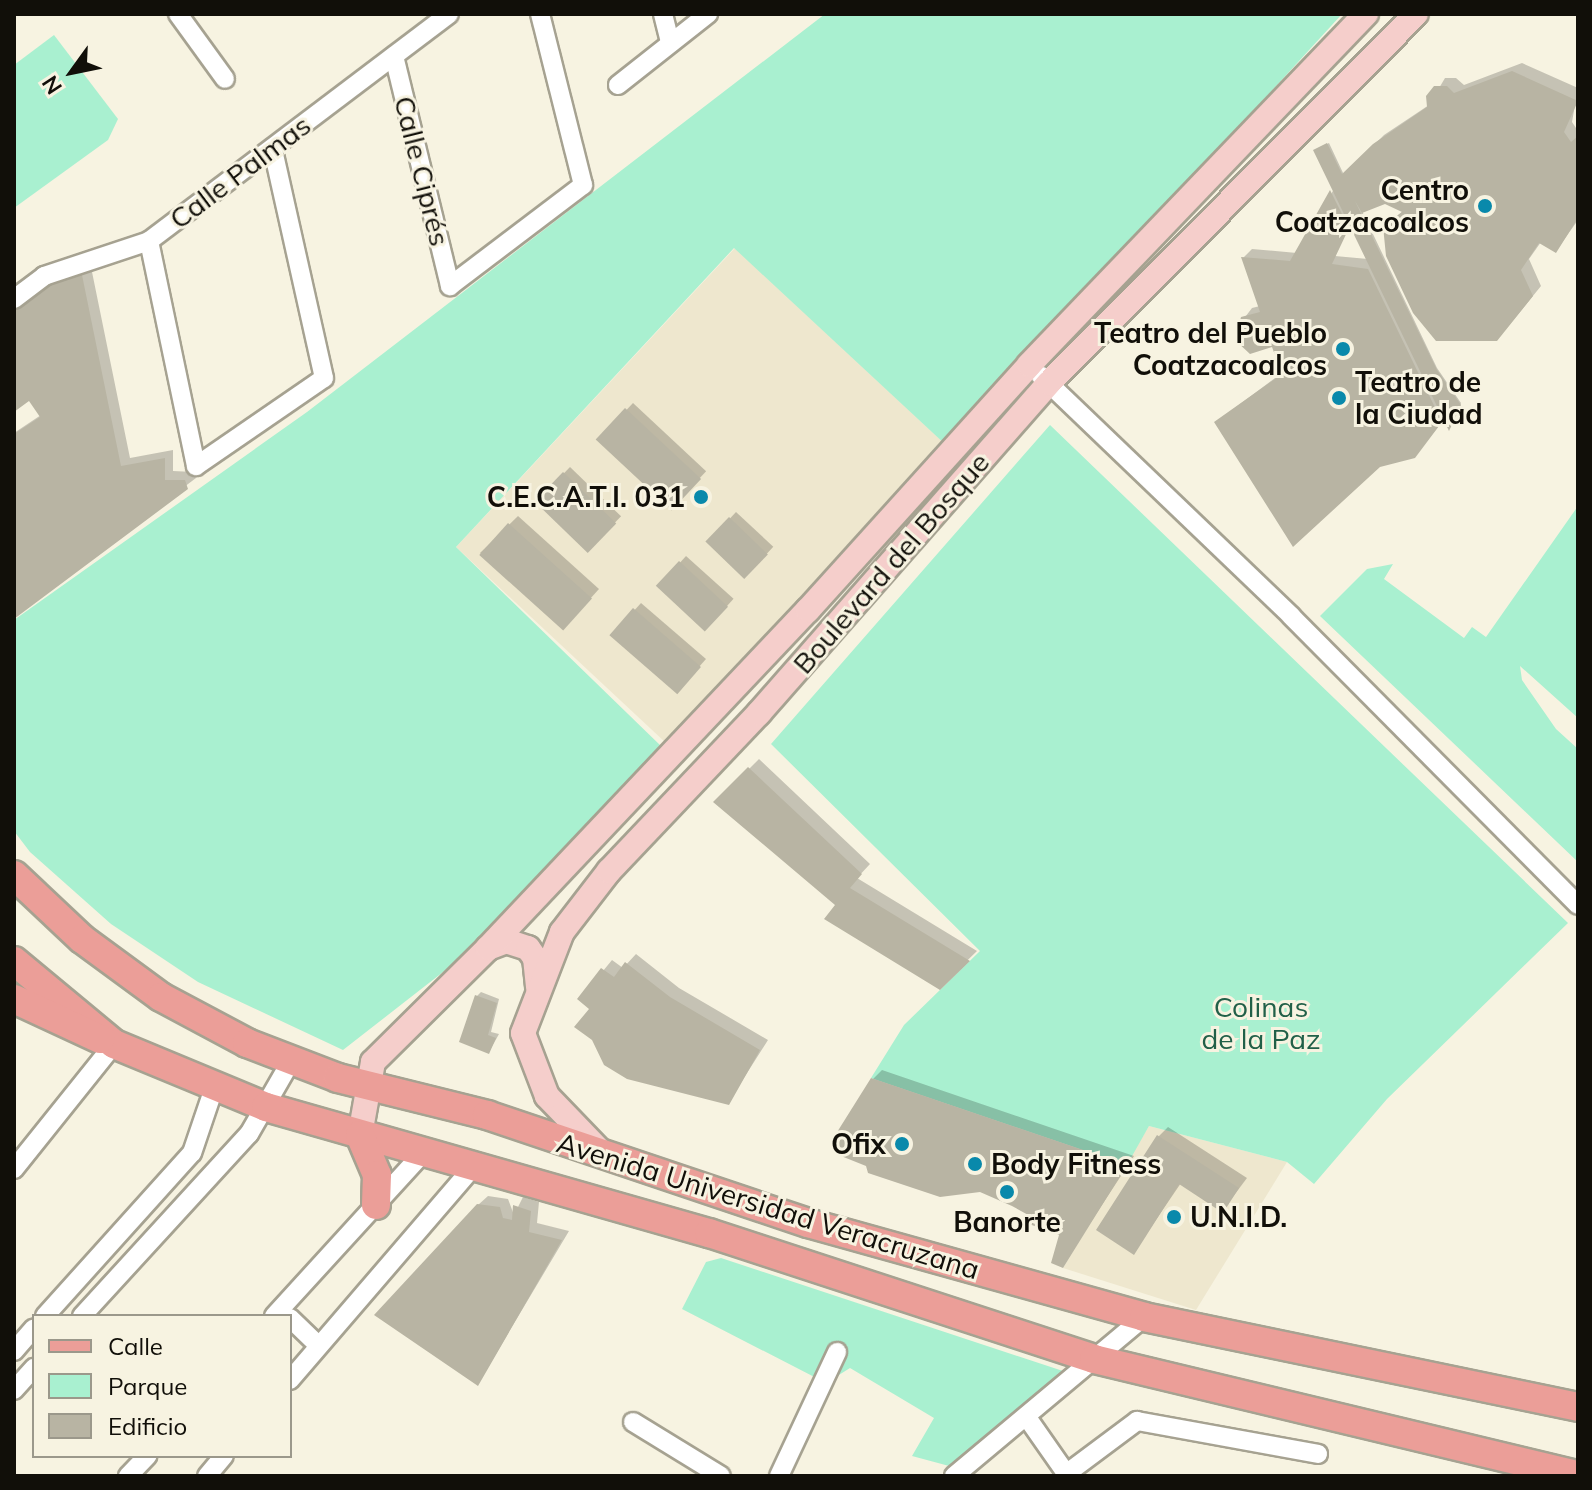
<!DOCTYPE html>
<html>
<head>
<meta charset="utf-8">
<style>
	body { margin:0 }
	#map { position:relative; width:1592px; height:1490px; overflow:hidden; background:#f7f3e1; font-family:Mulish,sans-serif }
	div>[style] { position:absolute }
	.built>* { inset:0; background:#eee7ce; transform-origin:0 0 }
	.green>* { inset:0; background:#a9f0d0 }
	.shadow>* { inset:0; background:#0003; transform-origin:0 0 }
	.building>* { inset:0; background:#b8b4a3; transform-origin:0 0 }
	.roads { filter:drop-shadow(2px 0 #a6a291) drop-shadow(-2px 0 #a6a291) drop-shadow(0 2px #a6a291) drop-shadow(0 -2px #a6a291) }
	.street>* { height:18px; margin:-9px; padding:0 9px; transform-origin:9px; border-radius:9px; background:#fff }
	.secondary>* { height:24px; margin:-12px; padding:0 12px; transform-origin:12px; border-radius:12px; background:#f5cecb }
	.primary>* { height:28px; margin:-14px; padding:0 14px; transform-origin:14px; border-radius:14px; background:#eb9e98 }
	.dots>* { width:22px; height:22px; translate:-50% -50%; box-sizing:border-box; border:4px solid #f7f3e1; border-radius:50% }
	span { translate:-50% -50%; white-space:nowrap; text-align:center; line-height:1.15; -webkit-text-stroke:6px #f7f3e1; paint-order:stroke }
	.street-label { font-size:28px; color:#110f09 }
	.poi-label { font-size:28px; color:#110f09; font-weight:700 }
	.right { translate:-100% -50%; text-align:right }
	.left { translate:0 -50%; text-align:left }
	.park-label { font-size:28px; color:#216048 }
	.frame { position:absolute; inset:0; border:16px solid #110f09; pointer-events:none }
	.legend { position:absolute; left:32px; top:1314px; width:260px; height:144px; box-sizing:border-box; background:#f7f3e1; border:2px solid #9b988b; margin:0; padding:10px 14px; list-style:none; font-size:24px; color:#110f09 }
	.legend li { display:flex; align-items:center; gap:16px; height:40px }
	.legend b { width:40px; border:2px solid #9b988b }
	.north { position:absolute; left:32px; top:32px; width:80px; height:80px; -webkit-text-stroke:6px #f7f3e1; paint-order:stroke; rotate:237deg; font-size:22px; font-weight:700; line-height:32px; text-align:center; color:#110f09 }
	.north::after { content:''; display:block; margin:auto; width:28px; height:36px; background:#110f09; clip-path:polygon(50% 0,100% 100%,50% 72%,0 100%) }
</style>
</head>
<body>
<div id="map">
	<div class="built">
		<i style="left:735px;top:248px;width:290px;height:409px;rotate:43deg"></i>
		<i style="clip-path:polygon(1149px 1126px,1287px 1162px,1196px 1310px,1063px 1268px)"></i>
	</div>
	<div class="green">
		<i style="clip-path:polygon(825px 14px,1342px 14px,947px 446px,734px 248px,456px 547px,662px 747px,461px 958px,343px 1050px,198px 982px,111px 924px,30px 852px,14px 831px,14px 620px,307px 412px)"></i>
		<i style="clip-path:polygon(54px 35px,118px 119px,108px 140px,14px 208px,14px 65px)"></i>
		<i style="clip-path:polygon(1050px 425px,1568px 923px,1387px 1099px,1314px 1184px,1287px 1162px,1149px 1126px,1127px 1165px,871px 1078px,904px 1025px,980px 951px,771px 744px)"></i>
		<i style="clip-path:polygon(1578px 506px,1578px 718px,1520px 666px,1522px 680px,1556px 729px,1578px 749px,1578px 862px,1320px 616px,1367px 569px,1393px 564px,1384px 579px,1464px 638px,1472px 627px,1486px 637px)"></i>
		<i style="clip-path:polygon(721px 1258px,1066px 1372px,1075px 1387px,964px 1470px,912px 1456px,934px 1418px,850px 1368px,826px 1383px,682px 1309px,706px 1262px)"></i>
	</div>
	<div class="shadow">
		<i style="clip-path:polygon(evenodd,1522px 63px,1578px 88px,1572px 122px,1578px 131px,1578px 220px,1556px 251px,1541px 242px,1529px 259px,1541px 286px,1506px 329px,1395px 218px,1404px 210px,1385px 202px,1362px 211px,1437px 368px,1461px 403px,1450px 428px,1445px 418px,1423px 446px,1216px 422px,1283px 372px,1274px 344px,1239px 344px,1236px 329px,1252px 308px,1260px 306px,1243px 258px,1252px 249px,1297px 253px,1334px 189px,1317px 149px,1329px 143px,1344px 175px,1384px 135px,1429px 105px,1445px 78px,1456px 78px,1464px 85px,1522px 63px,1350px 222px,1368px 259px,1335px 256px,1350px 222px)"></i>
		<i style="clip-path:polygon(91px 267px,130px 458px,173px 450px,173px 471px,194px 472px,196px 478px,14px 616px,14px 433px,41px 415px,30px 398px,14px 410px,56px 274px)"></i>
		<i style="left:633px;top:403px;width:100px;height:50px;rotate:43deg"></i>
		<i style="left:570px;top:467px;width:71px;height:47px;rotate:44deg"></i>
		<i style="left:736px;top:512px;width:51px;height:41px;rotate:43deg"></i>
		<i style="clip-path:polygon(518px 516px,599px 589px,570px 621px,480px 553px)"></i>
		<i style="left:686px;top:556px;width:64px;height:40px;rotate:42deg"></i>
		<i style="clip-path:polygon(641px 603px,706px 659px,683px 685px,612px 635px)"></i>
		<i style="clip-path:polygon(759px 759px,870px 864px,857px 878px,977px 951px,940px 987px,716px 802px)"></i>
		<i style="clip-path:polygon(636px 954px,679px 988px,768px 1040px,728px 1103px,580px 999px,612px 960px,623px 968px)"></i>
		<i style="clip-path:polygon(481px 992px,499px 999px,491px 1032px,499px 1034px,489px 1052px,477px 996px)"></i>
		<i style="clip-path:polygon(882px 1070px,1134px 1156px,1062px 1266px,1062px 1234px,873px 1079px)"></i>
		<i style="clip-path:polygon(1168px 1127px,1247px 1178px,1223px 1210px,1181px 1183px,1134px 1252px,1159px 1136px)"></i>
		<i style="clip-path:polygon(488px 1196px,508px 1199px,514px 1215px,523px 1197px,539px 1202px,537px 1223px,569px 1231px,478px 1384px,478px 1205px)"></i>
	</div>
	<div class="building">
		<i style="clip-path:polygon(1512px 71px,1578px 101px,1564px 132px,1571px 142px,1578px 136px,1578px 218px,1556px 253px,1539px 243px,1521px 270px,1533px 296px,1497px 341px,1436px 341px,1413px 313px,1386px 256px,1383px 226px,1402px 212px,1385px 204px,1362px 213px,1355px 201px,1437px 370px,1461px 405px,1449px 431px,1313px 150px,1327px 143px,1342px 174px,1373px 144px,1427px 107px,1426px 96px,1434px 86px,1447px 86px,1454px 93px)"></i>
		<i style="clip-path:polygon(1330px 190px,1349px 228px,1332px 264px,1368px 269px,1442px 422px,1415px 458px,1380px 467px,1293px 547px,1214px 422px,1282px 374px,1272px 347px,1250px 354px,1235px 340px,1241px 317px,1260px 312px,1241px 257px,1290px 261px)"></i>
		<i style="clip-path:polygon(82px 275px,121px 466px,165px 458px,165px 480px,185px 480px,188px 489px,14px 619px,14px 434px,40px 417px,29px 401px,14px 412px,14px 306px,45px 283px)"></i>
		<i style="left:625px;top:408px;width:104px;height:43px;rotate:43deg"></i>
		<i style="left:563px;top:472px;width:74px;height:41px;rotate:44deg"></i>
		<i style="left:729px;top:517px;width:54px;height:34px;rotate:44deg"></i>
		<i style="left:508px;top:523px;width:113px;height:43px;rotate:42deg"></i>
		<i style="left:679px;top:561px;width:67px;height:34px;rotate:43deg"></i>
		<i style="left:633px;top:608px;width:90px;height:36px;rotate:41deg"></i>
		<i style="clip-path:polygon(748px 767px,862px 874px,850px 888px,970px 961px,940px 990px,824px 919px,835px 905px,713px 802px)"></i>
		<i style="clip-path:polygon(625px 962px,670px 997px,760px 1050px,729px 1105px,627px 1079px,604px 1065px,592px 1040px,574px 1027px,589px 1009px,577px 999px,601px 968px,614px 977px)"></i>
		<i style="clip-path:polygon(475px 995px,497px 1003px,488px 1035px,496px 1038px,489px 1054px,459px 1042px)"></i>
		<i style="clip-path:polygon(871px 1078px,1127px 1165px,1063px 1268px,1051px 1263px,1059px 1235px,1029px 1224px,1030px 1216px,1012px 1206px,980px 1192px,940px 1197px,868px 1173px,866px 1166px,841px 1156px,834px 1137px)"></i>
		<i style="clip-path:polygon(1157px 1135px,1239px 1188px,1223px 1213px,1179px 1184px,1134px 1255px,1096px 1230px)"></i>
		<i style="clip-path:polygon(477px 1204px,500px 1207px,503px 1218px,512px 1220px,513px 1205px,531px 1211px,529px 1232px,562px 1240px,478px 1386px,374px 1315px)"></i>
	</div>
	<div class="roads">
		<div class="street">
			<i style="left:178px;top:14px;width:80px;rotate:54.1deg"></i>
			<i style="left:663px;top:14px;width:30px;rotate:76deg"></i>
			<i style="left:394px;top:56px;width:237px;rotate:76.3deg"></i>
			<i style="left:450px;top:286px;width:167px;rotate:-37.2deg"></i>
			<i style="left:583px;top:185px;width:176px;rotate:-104.1deg"></i>
			<i style="left:618px;top:85px;width:115px;rotate:-38.3deg"></i>
			<i style="left:149px;top:241px;width:230px;rotate:78.2deg"></i>
			<i style="left:196px;top:466px;width:155px;rotate:-34.5deg"></i>
			<i style="left:324px;top:378px;width:235px;rotate:-102.6deg"></i>
			<i style="left:14px;top:299px;width:38px;rotate:-37deg"></i>
			<i style="left:44px;top:276px;width:111px;rotate:-18.4deg"></i>
			<i style="left:149px;top:241px;width:376px;rotate:-37.1deg"></i>
			<i style="left:1040px;top:375px;width:348px;rotate:43.8deg"></i>
			<i style="left:1291px;top:616px;width:407px;rotate:45.2deg"></i>
			<i style="left:14px;top:1169px;width:160px;rotate:-51.3deg"></i>
			<i style="left:45px;top:1316px;width:219px;rotate:-48deg"></i>
			<i style="left:192px;top:1153px;width:69px;rotate:-71.3deg"></i>
			<i style="left:82px;top:1316px;width:247px;rotate:-47.5deg"></i>
			<i style="left:249px;top:1134px;width:84px;rotate:-60.1deg"></i>
			<i style="left:274px;top:1316px;width:222px;rotate:-47.6deg"></i>
			<i style="left:290px;top:1318px;width:40px;rotate:44deg"></i>
			<i style="left:14px;top:1351px;width:30px;rotate:-49deg"></i>
			<i style="left:290px;top:1380px;width:281px;rotate:-49.3deg"></i>
			<i style="left:14px;top:1390px;width:30px;rotate:-48deg"></i>
			<i style="left:1026px;top:1416px;width:73px;rotate:55deg"></i>
			<i style="left:633px;top:1422px;width:103px;rotate:31.5deg"></i>
			<i style="left:1066px;top:1474px;width:89px;rotate:-36.7deg"></i>
			<i style="left:1137px;top:1421px;width:184px;rotate:10.3deg"></i>
			<i style="left:128px;top:1476px;width:28px;rotate:-46deg"></i>
			<i style="left:207px;top:1476px;width:26px;rotate:-50deg"></i>
			<i style="left:779px;top:1476px;width:137px;rotate:-64.9deg"></i>
			<i style="left:954px;top:1476px;width:248px;rotate:-39.9deg"></i>
		</div>
		<div class="secondary">
			<i style="left:488px;top:948px;width:19px;rotate:-21deg"></i>
			<i style="left:506px;top:941px;width:23px;rotate:18deg"></i>
			<i style="left:528px;top:948px;width:12px;rotate:55deg"></i>
			<i style="left:535px;top:958px;width:30px;rotate:84deg"></i>
			<i style="left:360px;top:1135px;width:74px;rotate:-79.9deg"></i>
			<i style="left:373px;top:1062px;width:162px;rotate:-44.7deg"></i>
			<i style="left:488px;top:948px;width:465px;rotate:-46.6deg"></i>
			<i style="left:808px;top:610px;width:330px;rotate:-47.9deg"></i>
			<i style="left:1029px;top:365px;width:487px;rotate:-46.2deg"></i>
			<i style="left:601px;top:1152px;width:78px;rotate:-134deg"></i>
			<i style="left:547px;top:1096px;width:67px;rotate:-110.9deg"></i>
			<i style="left:523px;top:1033px;width:108px;rotate:-68.9deg"></i>
			<i style="left:562px;top:932px;width:77px;rotate:-52.4deg"></i>
			<i style="left:609px;top:871px;width:218px;rotate:-46.5deg"></i>
			<i style="left:759px;top:713px;width:439px;rotate:-48.7deg"></i>
			<i style="left:1049px;top:383px;width:520px;rotate:-45.16deg"></i>
		</div>
		<div class="primary">
			<i style="left:14px;top:875px;width:93px;rotate:43.3deg"></i>
			<i style="left:82px;top:939px;width:98px;rotate:36.3deg"></i>
			<i style="left:161px;top:997px;width:98px;rotate:28.1deg"></i>
			<i style="left:247px;top:1043px;width:97px;rotate:21deg"></i>
			<i style="left:338px;top:1078px;width:154px;rotate:13.9deg"></i>
			<i style="left:487px;top:1115px;width:339px;rotate:18.6deg"></i>
			<i style="left:808px;top:1223px;width:349px;rotate:15.6deg"></i>
			<i style="left:1144px;top:1317px;width:443px;rotate:11.7deg"></i>
			<i style="left:14px;top:961px;width:130px;rotate:39.7deg"></i>
			<i style="left:114px;top:1044px;width:165px;rotate:22.5deg"></i>
			<i style="left:266px;top:1107px;width:461px;rotate:15.9deg"></i>
			<i style="left:709px;top:1233px;width:405px;rotate:18.1deg"></i>
			<i style="left:1094px;top:1359px;width:498px;rotate:13.5deg"></i>
			<i style="left:14px;top:999px;width:95px;rotate:24.9deg"></i>
			<i style="left:360px;top:1135px;width:43px;rotate:67deg"></i>
			<i style="left:377px;top:1175px;width:30px;rotate:92deg"></i>
		</div>
	</div>
	<div class="dots">
		<i style="left:1485px;top:206px;background:#0989ab"></i>
		<i style="left:1343px;top:349px;background:#0989ab"></i>
		<i style="left:1339px;top:398px;background:#0989ab"></i>
		<i style="left:701px;top:497px;background:#0989ab"></i>
		<i style="left:902px;top:1144px;background:#0989ab"></i>
		<i style="left:975px;top:1164px;background:#0989ab"></i>
		<i style="left:1007px;top:1192px;background:#0989ab"></i>
		<i style="left:1174px;top:1217px;background:#0989ab"></i>
	</div>
	<div class="street-label">
		<span style="left:422px;top:171px;rotate:76deg">Calle Ciprés</span>
		<span style="left:240px;top:172px;rotate:-37deg">Calle Palmas</span>
		<span style="left:891px;top:563px;rotate:-49deg">Boulevard del Bosque</span>
		<span style="left:768px;top:1206px;rotate:17deg">Avenida Universidad Veracruzana</span>
	</div>
	<div class="poi-label">
		<span class="right" style="left:1469px;top:206px">Centro<br>Coatzacoalcos</span>
		<span class="right" style="left:1327px;top:349px">Teatro del Pueblo<br>Coatzacoalcos</span>
		<span class="left" style="left:1355px;top:398px">Teatro de<br>la Ciudad</span>
		<span class="right" style="left:685px;top:497px">C.E.C.A.T.I. 031</span>
		<span class="right" style="left:886px;top:1144px">Ofix</span>
		<span class="left" style="left:991px;top:1164px">Body Fitness</span>
		<span class="left" style="left:1190px;top:1217px">U.N.I.D.</span>
		<span style="left:1007px;top:1222px">Banorte</span>
	</div>
	<div class="park-label">
		<span style="left:1261px;top:1023px">Colinas<br>de la Paz</span>
	</div>
	<div class="frame"></div>
	<ul class="legend">
	<li><b style="height:10px;background:#eb9e98"></b>Calle</li>
	<li><b style="height:22px;background:#a9f0d0"></b>Parque</li>
	<li><b style="height:22px;background:#b8b4a3"></b>Edificio</li>
	</ul>
	<div class="north">N</div>
</div>
</body>
</html>
